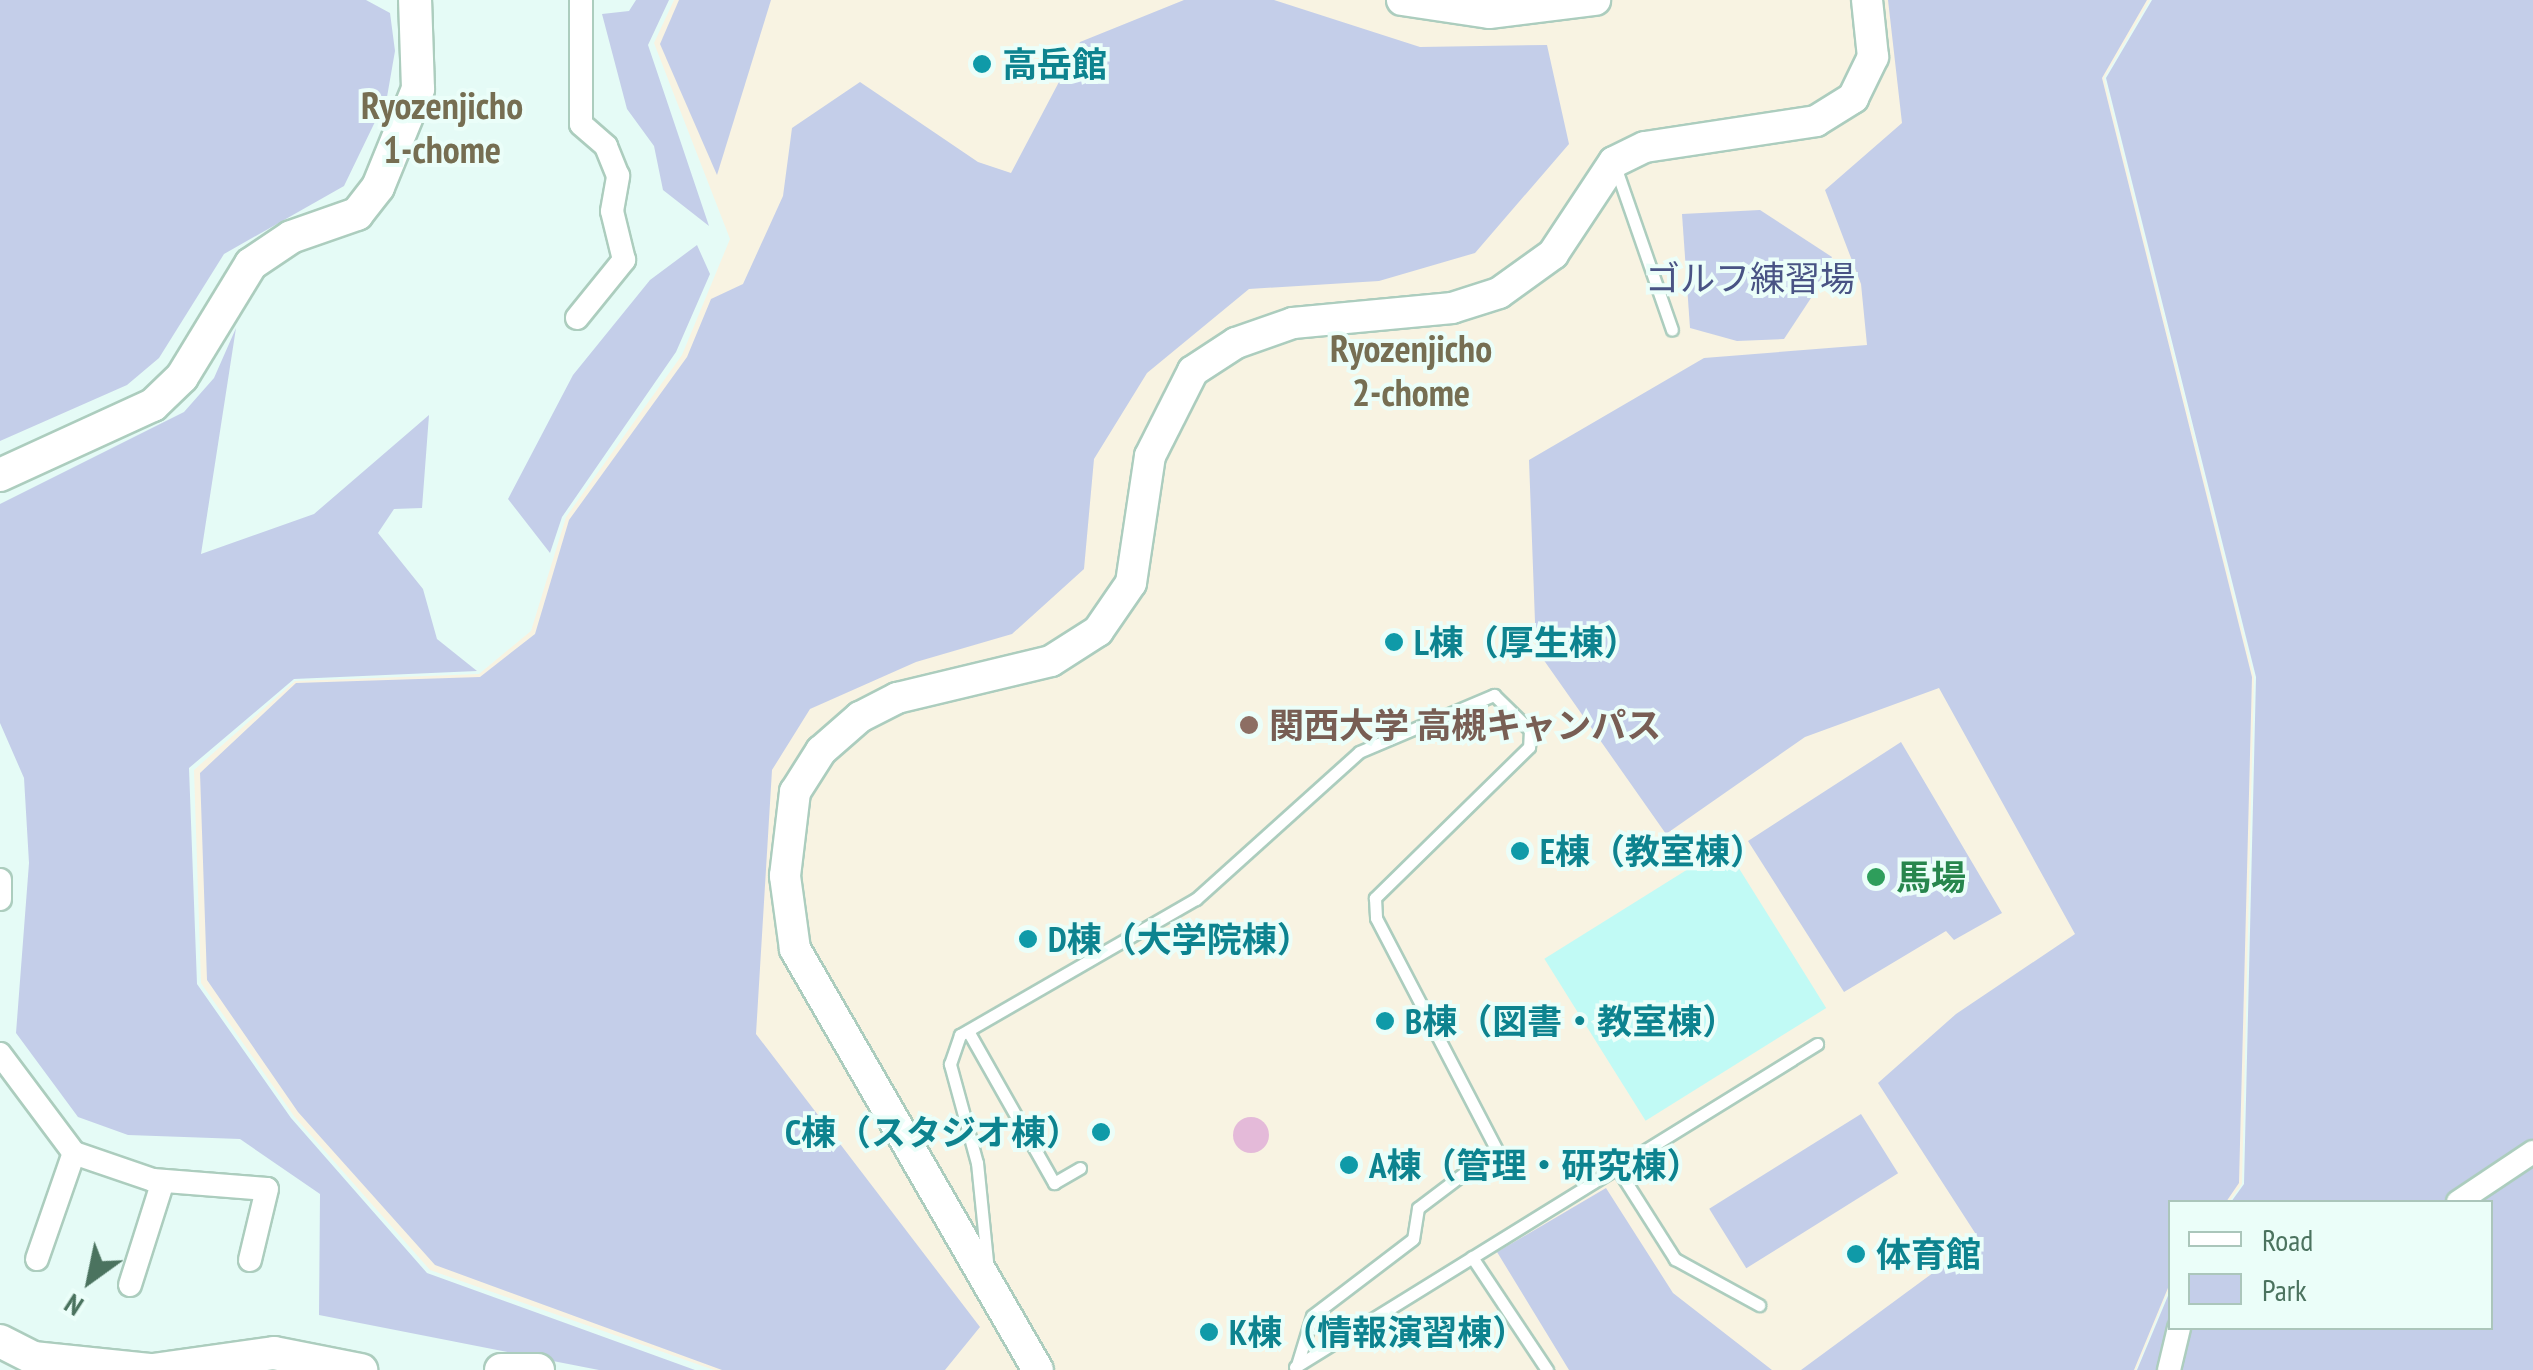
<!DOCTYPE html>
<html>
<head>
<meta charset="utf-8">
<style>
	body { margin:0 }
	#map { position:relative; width:2533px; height:1370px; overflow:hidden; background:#e5fbf6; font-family:"PT Sans Narrow","Noto Sans JP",sans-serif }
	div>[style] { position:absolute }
	.education>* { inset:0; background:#f8f3e2 }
	.green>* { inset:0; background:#c4cee9; transform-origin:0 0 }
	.sand>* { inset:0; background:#c1faf5; transform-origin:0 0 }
	.water>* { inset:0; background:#e4bad9 }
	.round { border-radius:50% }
	.roads { filter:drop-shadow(2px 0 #accdbe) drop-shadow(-2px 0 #accdbe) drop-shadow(0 2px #accdbe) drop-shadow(0 -2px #accdbe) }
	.service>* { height:11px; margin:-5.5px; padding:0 5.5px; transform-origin:5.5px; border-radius:5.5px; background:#fff }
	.minor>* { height:22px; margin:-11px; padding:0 11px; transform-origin:11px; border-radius:11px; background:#fff }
	.tertiary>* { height:30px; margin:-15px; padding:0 15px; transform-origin:15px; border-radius:15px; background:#fff }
	.secondary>* { height:32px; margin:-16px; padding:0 16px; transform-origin:16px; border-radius:16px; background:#fff }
	.dots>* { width:28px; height:28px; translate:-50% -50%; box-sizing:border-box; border:5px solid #ebfef9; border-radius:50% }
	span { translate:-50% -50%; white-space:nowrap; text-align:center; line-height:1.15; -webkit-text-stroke:8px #ebfef9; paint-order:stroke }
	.culture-label { font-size:35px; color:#0d838f; font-weight:700 }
	.left { translate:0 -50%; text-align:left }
	.right { translate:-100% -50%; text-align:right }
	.park-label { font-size:35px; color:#495384 }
	.education-label { font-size:35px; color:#785e54; font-weight:700 }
	.leisure-label { font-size:35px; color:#27864d; font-weight:700 }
	.neighbourhood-label { font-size:38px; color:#766e52; font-weight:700 }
	.legend { position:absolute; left:2168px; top:1200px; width:325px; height:130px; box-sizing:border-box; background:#ebfef9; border:2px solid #abc6bb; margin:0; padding:12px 18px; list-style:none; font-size:30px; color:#4b735f }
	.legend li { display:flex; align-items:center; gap:20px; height:50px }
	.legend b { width:50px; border:2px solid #abc6bb }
	.north { position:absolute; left:40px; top:1230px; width:100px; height:100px; -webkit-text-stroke:8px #ebfef9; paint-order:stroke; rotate:213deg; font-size:28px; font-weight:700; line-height:40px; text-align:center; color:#4b735f }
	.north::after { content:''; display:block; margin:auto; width:35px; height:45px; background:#4b735f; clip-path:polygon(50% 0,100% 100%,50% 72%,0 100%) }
</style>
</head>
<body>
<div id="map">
	<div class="education">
		<i style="clip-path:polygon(674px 0,2150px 0,2104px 78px,2254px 677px,2242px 1184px,2229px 1202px,2170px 1202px,2170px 1286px,2136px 1370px,714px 1370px,430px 1270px,294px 1116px,201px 983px,194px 770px,295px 681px,479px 674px,531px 631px,566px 517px,682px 355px,730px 239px,654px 43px)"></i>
	</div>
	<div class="green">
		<i style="clip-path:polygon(0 0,366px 0,390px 13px,395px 51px,387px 97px,344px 186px,224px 254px,159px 358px,127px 385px,0 441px)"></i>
		<i style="clip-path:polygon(636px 0,669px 0,648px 45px,709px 226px,663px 190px,654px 146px,627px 109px,602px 14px,629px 11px)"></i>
		<i style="clip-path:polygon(679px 0,771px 0,717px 175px,660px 44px)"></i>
		<i style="clip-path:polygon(1184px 0,1274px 0,1420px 47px,1547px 45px,1569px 144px,1475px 253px,1379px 281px,1249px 289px,1147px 373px,1094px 459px,1084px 569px,1012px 634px,916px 662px,810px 709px,772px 770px,756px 1034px,980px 1327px,945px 1370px,722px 1370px,435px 1265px,298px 1112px,207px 980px,200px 773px,296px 683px,480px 677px,535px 634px,569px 520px,687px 357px,711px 299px,743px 284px,783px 196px,792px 128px,860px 82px,978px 162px,1011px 173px,1080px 42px)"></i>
		<i style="clip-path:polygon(1888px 0,2147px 0,2102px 78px,2252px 677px,2239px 1183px,2226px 1202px,2170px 1202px,2170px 1283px,2134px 1370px,1801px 1370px,1979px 1239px,1878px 1083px,1956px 1014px,2075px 934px,1939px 688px,1805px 737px,1666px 834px,1536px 649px,1529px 460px,1704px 358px,1867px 345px,1861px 284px,1825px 190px,1902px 123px)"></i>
		<i style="clip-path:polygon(2152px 0,2533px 0,2533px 1370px,2137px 1370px,2170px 1291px,2170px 1328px,2490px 1328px,2490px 1202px,2231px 1202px,2244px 1184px,2256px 677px,2106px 78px)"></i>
		<i style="clip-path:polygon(1760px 210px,1832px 257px,1811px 298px,1784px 339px,1737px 341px,1690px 328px,1682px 214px)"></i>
		<i style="clip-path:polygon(697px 245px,710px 274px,676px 352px,562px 517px,550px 553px,508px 499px,573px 375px,650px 280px)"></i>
		<i style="clip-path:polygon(236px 328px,201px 554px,314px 514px,429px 415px,422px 508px,394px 509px,378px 533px,423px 589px,437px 639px,477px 671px,294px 679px,189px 768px,197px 984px,291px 1118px,427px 1273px,695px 1370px,599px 1370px,319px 1315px,320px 1194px,240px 1139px,128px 1135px,78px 1117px,16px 1033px,29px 863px,24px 778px,0 723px,0 504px,184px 412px,214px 378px)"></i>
		<i style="clip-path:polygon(1901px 742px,2002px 913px,1954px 940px,1946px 931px,1844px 992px,1748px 841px)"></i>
		<i style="left:1861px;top:1114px;width:70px;height:179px;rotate:58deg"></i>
		<i style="clip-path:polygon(1606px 1188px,1673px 1293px,1772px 1370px,1569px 1370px,1497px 1252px)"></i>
	</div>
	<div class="sand">
		<i style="left:1725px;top:846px;width:191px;height:213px;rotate:58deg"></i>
	</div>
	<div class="water">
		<i class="round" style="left:1233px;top:1117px;width:36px;height:36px"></i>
	</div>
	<div class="roads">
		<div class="service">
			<i style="left:1616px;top:169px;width:170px;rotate:70.8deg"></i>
			<i style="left:968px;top:1031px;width:175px;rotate:60.5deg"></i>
			<i style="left:1054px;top:1183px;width:30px;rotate:-30deg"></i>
			<i style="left:1614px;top:1163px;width:114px;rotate:57.6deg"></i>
			<i style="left:1675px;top:1259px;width:96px;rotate:28.7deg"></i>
			<i style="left:1472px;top:1257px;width:136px;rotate:56.4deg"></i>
			<i style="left:987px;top:1261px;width:99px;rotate:-95.8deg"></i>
			<i style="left:977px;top:1163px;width:103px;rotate:-105.3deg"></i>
			<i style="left:950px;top:1064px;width:31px;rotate:-71deg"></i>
			<i style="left:960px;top:1035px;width:272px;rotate:-30deg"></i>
			<i style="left:1196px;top:899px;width:219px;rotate:-42deg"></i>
			<i style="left:1359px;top:752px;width:147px;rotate:-22.9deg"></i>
			<i style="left:1494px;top:695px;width:50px;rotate:44.2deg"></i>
			<i style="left:1530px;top:730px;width:17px;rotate:93deg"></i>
			<i style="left:1529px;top:747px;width:216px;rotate:135.6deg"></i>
			<i style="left:1375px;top:898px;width:20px;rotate:87deg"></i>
			<i style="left:1376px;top:918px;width:260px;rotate:62.5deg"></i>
			<i style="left:1496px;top:1149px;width:98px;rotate:142.9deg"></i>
			<i style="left:1418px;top:1208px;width:31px;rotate:99deg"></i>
			<i style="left:1413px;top:1239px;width:127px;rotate:142.7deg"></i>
			<i style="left:1312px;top:1316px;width:51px;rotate:107deg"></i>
			<i style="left:1295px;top:1367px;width:614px;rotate:-31.75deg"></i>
		</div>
		<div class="minor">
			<i style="left:577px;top:318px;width:75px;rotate:-51deg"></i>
			<i style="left:624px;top:260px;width:50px;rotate:-103.8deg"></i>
			<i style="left:612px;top:211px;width:36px;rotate:-80deg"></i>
			<i style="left:618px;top:176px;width:32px;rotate:-112deg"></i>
			<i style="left:606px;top:146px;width:33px;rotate:-139deg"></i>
			<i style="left:581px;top:124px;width:124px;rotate:-90deg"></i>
			<i style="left:0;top:880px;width:19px;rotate:90deg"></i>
			<i style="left:0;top:1054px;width:124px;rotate:53.2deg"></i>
			<i style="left:74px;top:1153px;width:83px;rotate:18.9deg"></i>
			<i style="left:153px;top:1180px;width:114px;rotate:4.5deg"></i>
			<i style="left:267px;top:1189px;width:73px;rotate:103.5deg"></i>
			<i style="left:2458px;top:1202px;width:90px;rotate:-33.7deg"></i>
			<i style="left:37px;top:1259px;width:112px;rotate:-70.8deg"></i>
			<i style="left:130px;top:1285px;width:109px;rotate:-72.4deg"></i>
			<i style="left:2169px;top:1370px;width:43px;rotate:-76.6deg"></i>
		</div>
		<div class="tertiary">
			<i style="left:1402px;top:0;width:88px;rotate:8.5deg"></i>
			<i style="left:1489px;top:13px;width:107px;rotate:-7deg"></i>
			<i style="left:1038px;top:1370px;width:486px;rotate:-120deg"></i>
			<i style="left:795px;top:949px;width:74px;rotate:-97.8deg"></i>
			<i style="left:785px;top:876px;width:85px;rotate:-83.2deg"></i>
			<i style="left:795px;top:792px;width:49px;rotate:-57.6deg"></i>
			<i style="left:821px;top:751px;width:52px;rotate:-41.1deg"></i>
			<i style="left:860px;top:717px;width:42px;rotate:-27.2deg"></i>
			<i style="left:897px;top:698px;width:158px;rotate:-13.5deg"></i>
			<i style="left:1051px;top:661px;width:56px;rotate:-32.6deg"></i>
			<i style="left:1098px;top:631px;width:58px;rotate:-55.5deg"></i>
			<i style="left:1131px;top:583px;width:128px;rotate:-81.5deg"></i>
			<i style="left:1150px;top:456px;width:95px;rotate:-63.2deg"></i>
			<i style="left:1193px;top:371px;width:51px;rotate:-33.1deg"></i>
			<i style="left:1236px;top:343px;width:60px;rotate:-19.3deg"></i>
			<i style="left:1293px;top:323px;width:160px;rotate:-5.4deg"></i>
			<i style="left:1452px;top:308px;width:49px;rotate:-17.7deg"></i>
			<i style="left:1499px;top:293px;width:67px;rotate:-35.8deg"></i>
			<i style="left:1553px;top:254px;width:110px;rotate:-56.5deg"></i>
			<i style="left:1614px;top:162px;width:34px;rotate:-26deg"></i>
			<i style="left:1645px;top:147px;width:173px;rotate:-8.6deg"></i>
			<i style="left:1816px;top:121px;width:44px;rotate:-31.9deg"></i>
			<i style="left:1853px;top:98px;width:46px;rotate:-64deg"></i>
			<i style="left:1873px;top:57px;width:57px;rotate:-96deg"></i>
		</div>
		<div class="secondary">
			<i style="left:0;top:475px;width:168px;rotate:-24.6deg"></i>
			<i style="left:153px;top:405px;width:40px;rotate:-44deg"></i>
			<i style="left:182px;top:377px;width:132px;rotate:-58.6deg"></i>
			<i style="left:251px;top:264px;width:48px;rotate:-34deg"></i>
			<i style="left:291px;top:237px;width:70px;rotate:-19.2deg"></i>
			<i style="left:357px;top:214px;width:34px;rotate:-52deg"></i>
			<i style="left:378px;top:187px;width:106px;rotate:-67.8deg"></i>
			<i style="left:418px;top:89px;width:89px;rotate:-91.9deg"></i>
			<i style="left:0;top:1341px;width:37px;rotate:27deg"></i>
			<i style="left:33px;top:1358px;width:117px;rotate:5.9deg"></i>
			<i style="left:153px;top:1370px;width:122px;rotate:-8deg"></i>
			<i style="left:274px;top:1353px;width:89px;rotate:11.1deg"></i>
			<i style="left:501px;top:1370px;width:37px"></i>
		</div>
	</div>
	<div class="dots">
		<i style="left:982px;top:64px;background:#0f9aa8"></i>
		<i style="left:1394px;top:642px;background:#0f9aa8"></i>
		<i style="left:1249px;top:725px;background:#8d6e63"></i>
		<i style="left:1520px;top:851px;background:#0f9aa8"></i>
		<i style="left:1876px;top:877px;background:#2e9e5b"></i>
		<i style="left:1028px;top:939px;background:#0f9aa8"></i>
		<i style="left:1385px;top:1021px;background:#0f9aa8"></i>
		<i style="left:1101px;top:1132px;background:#0f9aa8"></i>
		<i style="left:1349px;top:1165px;background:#0f9aa8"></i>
		<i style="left:1856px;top:1254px;background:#0f9aa8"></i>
		<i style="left:1209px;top:1332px;background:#0f9aa8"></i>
	</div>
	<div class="culture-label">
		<span class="left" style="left:1002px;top:64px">高岳館</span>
		<span class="left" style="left:1414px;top:642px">L棟（厚生棟）</span>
		<span class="left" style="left:1540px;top:851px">E棟（教室棟）</span>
		<span class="left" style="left:1048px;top:939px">D棟（大学院棟）</span>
		<span class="left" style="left:1405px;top:1021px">B棟（図書・教室棟）</span>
		<span class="right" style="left:1081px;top:1132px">C棟（スタジオ棟）</span>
		<span class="left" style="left:1369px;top:1165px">A棟（管理・研究棟）</span>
		<span class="left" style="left:1876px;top:1254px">体育館</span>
		<span class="left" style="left:1229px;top:1332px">K棟（情報演習棟）</span>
	</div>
	<div class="park-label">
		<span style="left:1750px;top:278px">ゴルフ練習場</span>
	</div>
	<div class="education-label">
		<span class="left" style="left:1269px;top:725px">関西大学 高槻キャンパス</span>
	</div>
	<div class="leisure-label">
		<span class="left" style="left:1896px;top:877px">馬場</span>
	</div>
	<div class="neighbourhood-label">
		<span style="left:442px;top:127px">Ryozenjicho<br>1-chome</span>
		<span style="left:1411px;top:370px">Ryozenjicho<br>2-chome</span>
	</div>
	<ul class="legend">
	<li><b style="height:12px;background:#fff"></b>Road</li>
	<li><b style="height:28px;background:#c4cee9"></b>Park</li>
	</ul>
	<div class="north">N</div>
</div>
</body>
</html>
